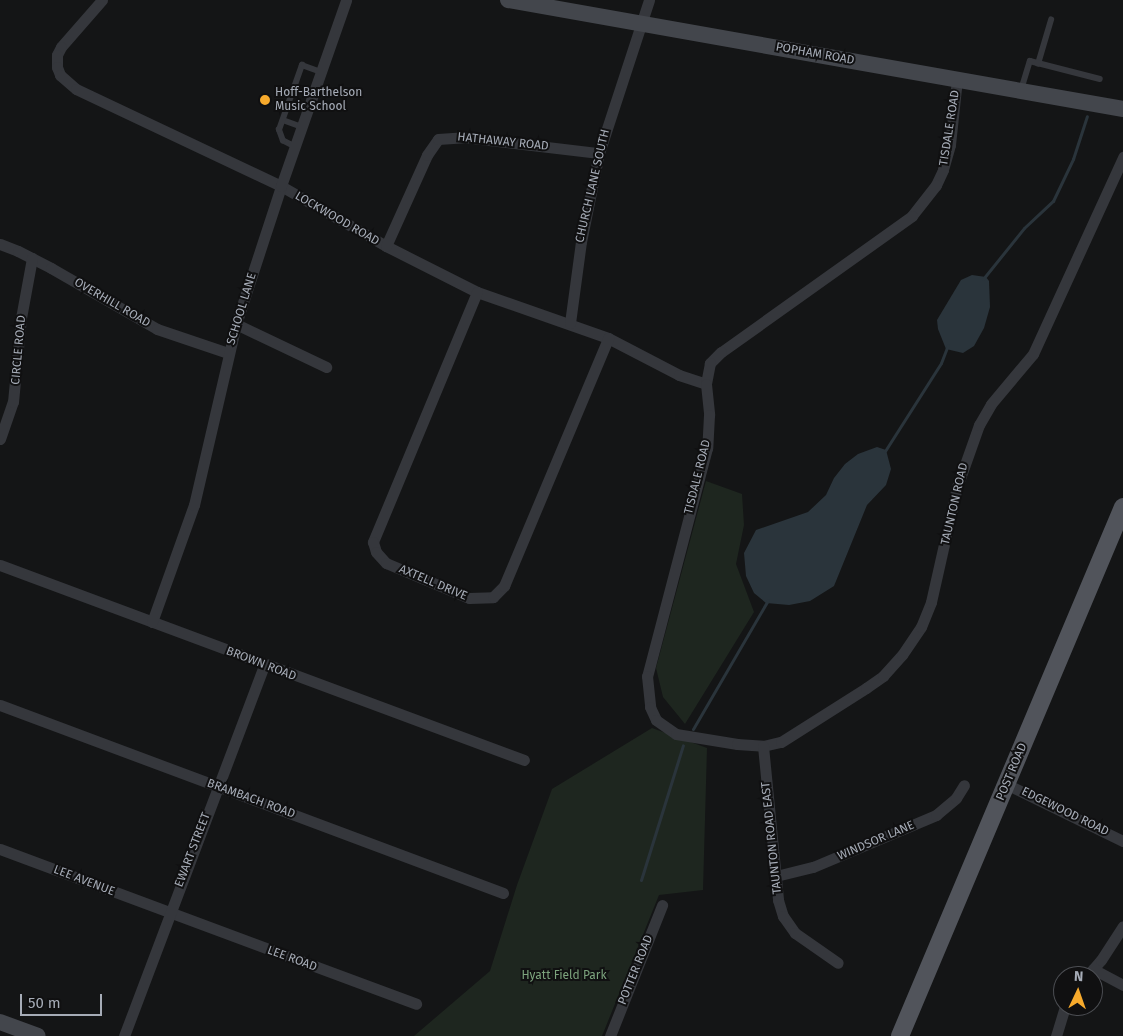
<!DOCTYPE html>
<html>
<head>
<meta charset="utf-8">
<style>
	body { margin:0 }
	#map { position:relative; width:1123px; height:1036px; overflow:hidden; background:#141516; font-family:"Fira Sans",sans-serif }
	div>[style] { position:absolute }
	.green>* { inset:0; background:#1e261f }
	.water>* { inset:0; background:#2a343b }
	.stream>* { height:3px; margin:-1.5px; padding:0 1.5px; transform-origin:1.5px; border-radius:1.5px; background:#2a343b }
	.lane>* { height:5.5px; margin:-2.75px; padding:0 2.75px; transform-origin:2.75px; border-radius:2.75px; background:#35373c }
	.street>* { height:11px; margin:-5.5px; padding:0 5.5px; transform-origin:5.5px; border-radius:5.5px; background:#35373c }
	.secondary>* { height:16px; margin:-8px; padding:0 8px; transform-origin:8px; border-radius:8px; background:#43464c }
	.primary>* { height:18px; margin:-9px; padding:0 9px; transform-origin:9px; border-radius:9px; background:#51545b }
	.dots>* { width:14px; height:14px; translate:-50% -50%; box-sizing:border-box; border:2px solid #101011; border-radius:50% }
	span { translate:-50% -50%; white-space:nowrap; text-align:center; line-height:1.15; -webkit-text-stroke:4px #101011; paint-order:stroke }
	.street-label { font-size:12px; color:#a6acb7 }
	.poi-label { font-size:12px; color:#a6acb7 }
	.left { translate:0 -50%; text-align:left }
	.park-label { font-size:12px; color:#7ca37d }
	.north { position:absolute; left:1053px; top:966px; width:50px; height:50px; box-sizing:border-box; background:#101011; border:1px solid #4c4e53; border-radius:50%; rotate:3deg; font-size:14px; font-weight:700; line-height:20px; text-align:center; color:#a6acb7 }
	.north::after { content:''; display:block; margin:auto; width:18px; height:22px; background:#f7aa2c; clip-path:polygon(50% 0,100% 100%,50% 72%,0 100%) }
	.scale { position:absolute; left:20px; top:994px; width:82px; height:22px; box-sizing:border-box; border:2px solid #a6acb7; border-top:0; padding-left:6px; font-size:15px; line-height:18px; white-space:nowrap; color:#a6acb7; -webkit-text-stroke:4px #101011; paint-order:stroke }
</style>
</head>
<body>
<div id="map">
	<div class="green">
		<i style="clip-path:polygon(706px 481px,742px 494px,744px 525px,736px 564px,754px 612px,685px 724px,663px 697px,656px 668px)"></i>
		<i style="clip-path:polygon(652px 728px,707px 748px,703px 890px,659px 895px,602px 1036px,414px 1036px,490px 971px,517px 885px,552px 789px)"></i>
	</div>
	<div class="water">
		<i style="clip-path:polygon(972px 275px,986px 277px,989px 281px,990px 307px,984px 328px,974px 346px,963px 353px,946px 349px,938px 329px,937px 320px,961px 280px)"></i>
		<i style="clip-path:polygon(877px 447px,886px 450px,891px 469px,886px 485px,867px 505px,834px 586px,810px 601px,789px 605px,766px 603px,754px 593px,746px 576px,744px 553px,756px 530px,808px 512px,826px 495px,834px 478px,845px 464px,858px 454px)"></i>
	</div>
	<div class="stream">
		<i style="left:983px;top:279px;width:65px;rotate:-51.2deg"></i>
		<i style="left:1024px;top:228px;width:40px;rotate:-43deg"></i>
		<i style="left:1053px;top:201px;width:47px;rotate:-64.5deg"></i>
		<i style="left:1073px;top:159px;width:45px;rotate:-72deg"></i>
		<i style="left:885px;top:451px;width:104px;rotate:-57.5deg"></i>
		<i style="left:941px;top:363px;width:19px;rotate:-69deg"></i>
		<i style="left:693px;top:729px;width:149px;rotate:-59.8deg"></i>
		<i style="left:641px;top:880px;width:141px;rotate:-72.7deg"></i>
	</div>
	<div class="lane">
		<i style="left:1038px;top:64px;width:46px;rotate:-73.5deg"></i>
		<i style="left:1021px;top:90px;width:30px;rotate:-73deg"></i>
		<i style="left:1030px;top:61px;width:72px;rotate:14.4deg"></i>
		<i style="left:283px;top:120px;width:20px;rotate:20deg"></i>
		<i style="left:295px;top:147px;width:13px;rotate:-153deg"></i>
		<i style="left:283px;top:141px;width:12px;rotate:-110deg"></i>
		<i style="left:279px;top:130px;width:69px;rotate:-70.5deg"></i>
		<i style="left:302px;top:65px;width:20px;rotate:20deg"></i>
	</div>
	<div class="street">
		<i style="left:102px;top:0;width:62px;rotate:131.1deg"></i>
		<i style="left:61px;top:47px;width:9px;rotate:117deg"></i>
		<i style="left:57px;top:55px;width:12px;rotate:90deg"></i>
		<i style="left:57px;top:67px;width:9px;rotate:69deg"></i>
		<i style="left:60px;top:75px;width:21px;rotate:41deg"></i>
		<i style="left:76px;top:89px;width:227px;rotate:25.3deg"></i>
		<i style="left:281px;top:186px;width:121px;rotate:29.7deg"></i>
		<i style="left:386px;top:246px;width:102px;rotate:26.8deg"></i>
		<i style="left:477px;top:292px;width:139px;rotate:19.3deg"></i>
		<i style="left:608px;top:338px;width:80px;rotate:27.5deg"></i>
		<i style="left:679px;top:375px;width:28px;rotate:18deg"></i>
		<i style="left:957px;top:79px;width:66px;rotate:96.1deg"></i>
		<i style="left:950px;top:145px;width:26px;rotate:106deg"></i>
		<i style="left:943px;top:170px;width:17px;rotate:115deg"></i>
		<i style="left:936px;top:185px;width:39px;rotate:128deg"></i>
		<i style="left:912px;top:216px;width:234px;rotate:144.5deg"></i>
		<i style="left:721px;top:352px;width:16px;rotate:135deg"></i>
		<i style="left:710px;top:363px;width:21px;rotate:101deg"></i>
		<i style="left:706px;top:384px;width:31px;rotate:84deg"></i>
		<i style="left:709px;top:415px;width:33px;rotate:93deg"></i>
		<i style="left:707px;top:448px;width:236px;rotate:104.7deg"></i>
		<i style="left:647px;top:676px;width:31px;rotate:84deg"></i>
		<i style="left:650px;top:707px;width:14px;rotate:65deg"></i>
		<i style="left:656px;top:720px;width:24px;rotate:35deg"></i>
		<i style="left:676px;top:734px;width:62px;rotate:9.3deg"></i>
		<i style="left:737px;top:744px;width:26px;rotate:4deg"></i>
		<i style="left:763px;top:746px;width:18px;rotate:-13deg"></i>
		<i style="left:781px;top:742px;width:101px;rotate:-32.4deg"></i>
		<i style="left:866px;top:688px;width:21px;rotate:-35deg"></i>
		<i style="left:883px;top:676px;width:28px;rotate:-48deg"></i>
		<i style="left:902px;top:655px;width:34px;rotate:-56deg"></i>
		<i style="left:921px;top:627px;width:27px;rotate:-68deg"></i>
		<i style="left:931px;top:602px;width:118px;rotate:-77.3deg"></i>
		<i style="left:957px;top:487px;width:66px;rotate:-70.5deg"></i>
		<i style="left:979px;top:425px;width:24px;rotate:-60deg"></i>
		<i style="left:991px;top:404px;width:65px;rotate:-50deg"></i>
		<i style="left:1033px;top:354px;width:217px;rotate:-65.4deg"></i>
		<i style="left:0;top:244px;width:19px;rotate:21deg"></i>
		<i style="left:18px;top:251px;width:37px;rotate:27deg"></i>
		<i style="left:51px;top:268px;width:122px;rotate:29.9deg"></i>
		<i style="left:157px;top:329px;width:75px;rotate:18.7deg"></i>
		<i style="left:386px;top:246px;width:100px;rotate:-65.7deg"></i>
		<i style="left:427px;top:155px;width:19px;rotate:-55deg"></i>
		<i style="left:438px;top:139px;width:26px;rotate:-4deg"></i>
		<i style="left:464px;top:137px;width:136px;rotate:6.8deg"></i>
		<i style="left:477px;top:292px;width:271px;rotate:112.6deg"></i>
		<i style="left:373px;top:542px;width:10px;rotate:73deg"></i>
		<i style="left:376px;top:552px;width:15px;rotate:48deg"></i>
		<i style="left:386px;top:563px;width:90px;rotate:22.9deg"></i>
		<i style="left:469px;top:598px;width:24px;rotate:-2deg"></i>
		<i style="left:493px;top:597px;width:16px;rotate:-45deg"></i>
		<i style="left:504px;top:586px;width:269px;rotate:-67.2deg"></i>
		<i style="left:570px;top:323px;width:82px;rotate:-82.3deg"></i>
		<i style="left:581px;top:242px;width:91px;rotate:-78.6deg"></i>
		<i style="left:599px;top:153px;width:161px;rotate:-71.9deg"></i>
		<i style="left:236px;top:324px;width:100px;rotate:25.5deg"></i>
		<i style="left:0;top:439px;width:39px;rotate:-71deg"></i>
		<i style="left:13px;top:402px;width:84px;rotate:-84.6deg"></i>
		<i style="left:21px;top:318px;width:61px;rotate:-79.6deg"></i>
		<i style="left:0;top:565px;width:559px;rotate:20.41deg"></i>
		<i style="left:152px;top:622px;width:124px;rotate:-70.3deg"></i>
		<i style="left:194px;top:505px;width:186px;rotate:-76.9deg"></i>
		<i style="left:236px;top:324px;width:145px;rotate:-71.9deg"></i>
		<i style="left:281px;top:186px;width:197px;rotate:-70.7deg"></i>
		<i style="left:0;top:705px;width:537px;rotate:20.49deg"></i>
		<i style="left:763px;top:746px;width:155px;rotate:84.4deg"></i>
		<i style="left:778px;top:900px;width:17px;rotate:73deg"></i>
		<i style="left:783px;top:916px;width:21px;rotate:55deg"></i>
		<i style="left:795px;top:933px;width:52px;rotate:34.9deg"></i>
		<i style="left:1006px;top:784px;width:130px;rotate:26deg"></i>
		<i style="left:0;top:849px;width:444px;rotate:20.4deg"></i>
		<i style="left:776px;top:876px;width:38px;rotate:-14deg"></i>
		<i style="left:813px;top:867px;width:134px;rotate:-22.9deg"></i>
		<i style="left:936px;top:815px;width:26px;rotate:-40deg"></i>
		<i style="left:956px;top:798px;width:15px;rotate:-58deg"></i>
		<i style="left:1093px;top:969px;width:34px;rotate:28deg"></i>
		<i style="left:1087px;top:976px;width:21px;rotate:-49deg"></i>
		<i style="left:1101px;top:960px;width:40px;rotate:-57.1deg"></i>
		<i style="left:124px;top:1036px;width:397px;rotate:-69.3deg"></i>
		<i style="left:610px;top:1036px;width:141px;rotate:-68.3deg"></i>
		<i style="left:1056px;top:1036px;width:31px;rotate:-73deg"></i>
	</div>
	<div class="secondary">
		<i style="left:508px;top:0;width:625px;rotate:10.05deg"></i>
		<i style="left:0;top:1022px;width:40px;rotate:20.2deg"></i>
	</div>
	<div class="primary">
		<i style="left:900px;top:1036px;width:574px;rotate:-67.14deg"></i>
	</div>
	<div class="dots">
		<i style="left:265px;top:100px;background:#f7aa2c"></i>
	</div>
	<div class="street-label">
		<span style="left:815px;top:54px;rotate:10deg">POPHAM ROAD</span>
		<span style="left:950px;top:128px;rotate:-81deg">TISDALE ROAD</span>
		<span style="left:503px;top:142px;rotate:6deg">HATHAWAY ROAD</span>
		<span style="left:593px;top:186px;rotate:-77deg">CHURCH LANE SOUTH</span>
		<span style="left:337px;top:219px;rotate:30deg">LOCKWOOD ROAD</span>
		<span style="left:112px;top:303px;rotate:30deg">OVERHILL ROAD</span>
		<span style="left:242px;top:309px;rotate:-73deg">SCHOOL LANE</span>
		<span style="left:19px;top:350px;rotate:-85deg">CIRCLE ROAD</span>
		<span style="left:698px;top:477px;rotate:-76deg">TISDALE ROAD</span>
		<span style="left:955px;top:504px;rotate:-77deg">TAUNTON ROAD</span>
		<span style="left:433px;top:583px;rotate:23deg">AXTELL DRIVE</span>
		<span style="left:261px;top:664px;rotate:21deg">BROWN ROAD</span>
		<span style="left:1012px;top:772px;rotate:-67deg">POST ROAD</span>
		<span style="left:251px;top:799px;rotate:20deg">BRAMBACH ROAD</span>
		<span style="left:1065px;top:812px;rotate:26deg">EDGEWOOD ROAD</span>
		<span style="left:772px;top:838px;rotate:-96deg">TAUNTON ROAD EAST</span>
		<span style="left:876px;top:841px;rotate:-23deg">WINDSOR LANE</span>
		<span style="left:193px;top:850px;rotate:-69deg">EWART STREET</span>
		<span style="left:84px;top:881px;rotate:21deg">LEE AVENUE</span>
		<span style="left:292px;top:959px;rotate:20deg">LEE ROAD</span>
		<span style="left:636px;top:970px;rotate:-68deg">POTTER ROAD</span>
	</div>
	<div class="poi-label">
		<span class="left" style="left:275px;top:100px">Hoff-Barthelson<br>Music School</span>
	</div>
	<div class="park-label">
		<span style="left:564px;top:976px">Hyatt Field Park</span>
	</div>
	<div class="north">N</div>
	<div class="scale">50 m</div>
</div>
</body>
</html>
